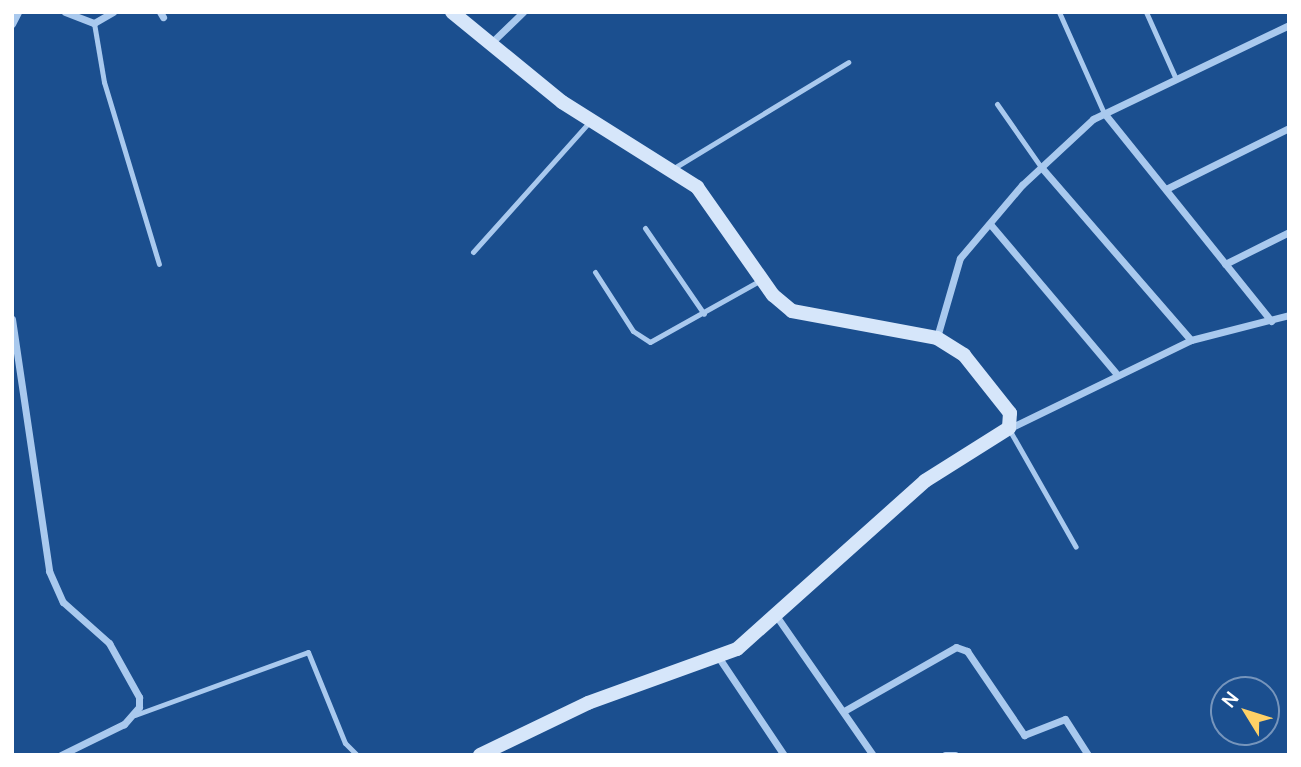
<!DOCTYPE html>
<html>
<head>
<meta charset="utf-8">
<style>
	body { margin:0 }
	#map { position:relative; width:1301px; height:767px; overflow:hidden; background:#1b4f8f; font-family:Manrope,sans-serif }
	div>[style] { position:absolute }
	.lane>* { height:5px; margin:-2.5px; padding:0 2.5px; transform-origin:2.5px; border-radius:2.5px; background:#a9c9ee }
	.street>* { height:7px; margin:-3.5px; padding:0 3.5px; transform-origin:3.5px; border-radius:3.5px; background:#a9c9ee }
	.secondary>* { height:14px; margin:-7px; padding:0 7px; transform-origin:7px; border-radius:7px; background:#d6e6fa }
	span { translate:-50% -50%; white-space:nowrap; text-align:center; line-height:1.15; -webkit-text-stroke:5px #1b4f8f; paint-order:stroke }
	.frame { position:absolute; inset:0; border:14px solid #fff; pointer-events:none }
	.north { position:absolute; left:1210px; top:676px; width:70px; height:70px; box-sizing:border-box; background:#1b4f8f; border:2px solid #7695bc; border-radius:50%; rotate:308deg; font-size:19px; font-weight:700; line-height:28px; text-align:center; color:#fff }
	.north::after { content:''; display:block; margin:auto; width:24px; height:32px; background:#ffd166; clip-path:polygon(50% 0,100% 100%,50% 72%,0 100%) }
</style>
</head>
<body>
<div id="map">
	<div class="lane">
		<i style="left:1059px;top:12px;width:111px;rotate:66deg"></i>
		<i style="left:1146px;top:12px;width:73px;rotate:65.9deg"></i>
		<i style="left:94px;top:23px;width:60px;rotate:80.4deg"></i>
		<i style="left:104px;top:82px;width:190px;rotate:73.2deg"></i>
		<i style="left:997px;top:104px;width:77px;rotate:55.1deg"></i>
		<i style="left:674px;top:168px;width:204px;rotate:-31.3deg"></i>
		<i style="left:645px;top:228px;width:104px;rotate:55.5deg"></i>
		<i style="left:473px;top:252px;width:176px;rotate:-48.2deg"></i>
		<i style="left:595px;top:272px;width:70px;rotate:57.2deg"></i>
		<i style="left:633px;top:331px;width:20px;rotate:33deg"></i>
		<i style="left:650px;top:342px;width:127px;rotate:-29.2deg"></i>
		<i style="left:1010px;top:431px;width:133px;rotate:60.4deg"></i>
		<i style="left:135px;top:715px;width:184px;rotate:-20deg"></i>
		<i style="left:308px;top:652px;width:98px;rotate:67.9deg"></i>
		<i style="left:345px;top:743px;width:17px;rotate:45deg"></i>
	</div>
	<div class="street">
		<i style="left:65px;top:12px;width:31px;rotate:21deg"></i>
		<i style="left:94px;top:23px;width:22px;rotate:-30deg"></i>
		<i style="left:160px;top:12px;width:6px;rotate:59deg"></i>
		<i style="left:12px;top:24px;width:13px;rotate:-63deg"></i>
		<i style="left:491px;top:43px;width:45px;rotate:-44.1deg"></i>
		<i style="left:1104px;top:113px;width:267px;rotate:51.2deg"></i>
		<i style="left:1041px;top:167px;width:229px;rotate:49.1deg"></i>
		<i style="left:1166px;top:189px;width:137px;rotate:-26.4deg"></i>
		<i style="left:990px;top:224px;width:194px;rotate:49.8deg"></i>
		<i style="left:1225px;top:264px;width:72px;rotate:-26.6deg"></i>
		<i style="left:12px;top:319px;width:255px;rotate:81.6deg"></i>
		<i style="left:49px;top:571px;width:34px;rotate:66deg"></i>
		<i style="left:63px;top:602px;width:62px;rotate:41.7deg"></i>
		<i style="left:109px;top:643px;width:62px;rotate:60.9deg"></i>
		<i style="left:139px;top:697px;width:10px;rotate:90deg"></i>
		<i style="left:139px;top:707px;width:23px;rotate:131deg"></i>
		<i style="left:124px;top:724px;width:70px;rotate:153.8deg"></i>
		<i style="left:937px;top:337px;width:82px;rotate:-73.8deg"></i>
		<i style="left:960px;top:258px;width:96px;rotate:-49.7deg"></i>
		<i style="left:1022px;top:185px;width:97px;rotate:-42.9deg"></i>
		<i style="left:1093px;top:119px;width:217px;rotate:-25.6deg"></i>
		<i style="left:1010px;top:428px;width:201px;rotate:-25.9deg"></i>
		<i style="left:1191px;top:340px;width:101px;rotate:-14.3deg"></i>
		<i style="left:777px;top:617px;width:168px;rotate:55.2deg"></i>
		<i style="left:719px;top:658px;width:117px;rotate:56.2deg"></i>
		<i style="left:844px;top:711px;width:129px;rotate:-29.7deg"></i>
		<i style="left:956px;top:647px;width:12px;rotate:20deg"></i>
		<i style="left:967px;top:651px;width:102px;rotate:55.8deg"></i>
		<i style="left:1024px;top:735px;width:44px;rotate:-21.3deg"></i>
		<i style="left:1065px;top:719px;width:43px;rotate:57.4deg"></i>
		<i style="left:945px;top:755px;width:10px"></i>
	</div>
	<div class="secondary">
		<i style="left:452px;top:12px;width:142px;rotate:39.3deg"></i>
		<i style="left:562px;top:102px;width:160px;rotate:32.2deg"></i>
		<i style="left:697px;top:187px;width:132px;rotate:54.9deg"></i>
		<i style="left:773px;top:295px;width:25px;rotate:40deg"></i>
		<i style="left:792px;top:311px;width:147px;rotate:10.5deg"></i>
		<i style="left:937px;top:338px;width:32px;rotate:32deg"></i>
		<i style="left:964px;top:355px;width:74px;rotate:51.6deg"></i>
		<i style="left:1010px;top:413px;width:15px;rotate:94deg"></i>
		<i style="left:1009px;top:428px;width:99px;rotate:147.8deg"></i>
		<i style="left:925px;top:481px;width:252px;rotate:138.2deg"></i>
		<i style="left:737px;top:649px;width:158px;rotate:160.1deg"></i>
		<i style="left:588px;top:703px;width:120px;rotate:154.3deg"></i>
	</div>
	<div class="frame"></div>
	<div class="north">N</div>
</div>
</body>
</html>
